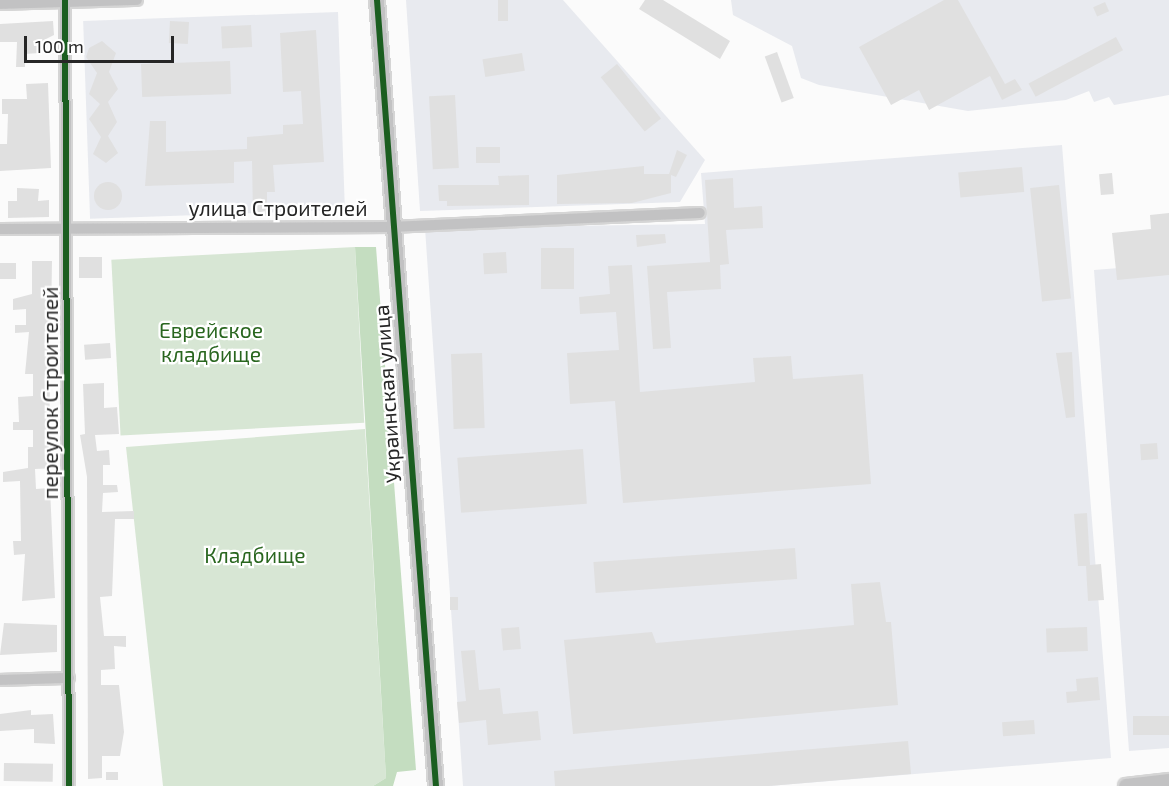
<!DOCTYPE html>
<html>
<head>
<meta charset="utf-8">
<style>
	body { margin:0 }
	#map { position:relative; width:1169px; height:786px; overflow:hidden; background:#fbfbfb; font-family:"Exo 2",sans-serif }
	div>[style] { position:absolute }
	.built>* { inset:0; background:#e8eaef; transform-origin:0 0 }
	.green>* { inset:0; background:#d7e6d4; transform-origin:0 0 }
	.forest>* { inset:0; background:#c4ddc0 }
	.building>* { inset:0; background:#e0e0e0; transform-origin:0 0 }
	.round { border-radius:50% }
	.roads { filter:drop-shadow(2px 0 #d5d5d5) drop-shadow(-2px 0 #d5d5d5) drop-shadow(0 2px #d5d5d5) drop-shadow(0 -2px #d5d5d5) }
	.minor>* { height:10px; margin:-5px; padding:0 5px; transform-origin:5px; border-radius:5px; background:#c2c2c3 }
	.tertiary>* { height:14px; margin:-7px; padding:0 7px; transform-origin:7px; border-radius:7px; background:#c2c2c3 }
	.cycleway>* { height:6px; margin:-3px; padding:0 3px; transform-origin:3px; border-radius:3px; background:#1b5e20 }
	span { translate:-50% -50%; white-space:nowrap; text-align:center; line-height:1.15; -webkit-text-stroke:4.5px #fff; paint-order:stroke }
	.street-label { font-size:21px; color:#262626 }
	.park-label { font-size:21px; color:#29661f }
	.scale { position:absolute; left:24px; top:36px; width:150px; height:27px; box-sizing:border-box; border:3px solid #262626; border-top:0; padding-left:8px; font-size:18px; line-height:21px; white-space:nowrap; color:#262626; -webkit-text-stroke:4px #fff; paint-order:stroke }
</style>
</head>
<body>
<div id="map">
	<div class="built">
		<i style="clip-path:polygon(406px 0,563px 0,705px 160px,680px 202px,420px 211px)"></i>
		<i style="clip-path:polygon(731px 0,1169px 0,1169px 95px,1114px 105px,1109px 97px,1094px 102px,1089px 91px,1066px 100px,968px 111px,819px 85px,801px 78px,792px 46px,733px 15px)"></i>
		<i style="left:338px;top:12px;width:198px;height:255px;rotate:88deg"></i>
		<i style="clip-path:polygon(1062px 145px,1111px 758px,769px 786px,463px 786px,425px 228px,705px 224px,701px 173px)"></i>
		<i style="clip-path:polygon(1169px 264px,1169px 748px,1129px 751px,1094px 270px)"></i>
	</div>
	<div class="green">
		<i style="left:355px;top:247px;width:176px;height:244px;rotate:87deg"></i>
		<i style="clip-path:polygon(365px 429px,386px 778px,373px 786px,163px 786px,126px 447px)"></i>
	</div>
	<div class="forest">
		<i style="clip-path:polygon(355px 247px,376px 247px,416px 770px,397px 772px,393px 786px,373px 786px,386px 778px)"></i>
	</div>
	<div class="building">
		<i style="left:498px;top:0;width:10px;height:21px"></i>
		<i style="clip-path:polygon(645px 0,663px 0,730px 41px,720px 59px,639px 9px)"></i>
		<i style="clip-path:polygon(944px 0,958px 0,1005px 84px,1015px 79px,1022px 90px,1002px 100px,990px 76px,929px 110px,919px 90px,891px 105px,859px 47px)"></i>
		<i style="left:1105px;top:2px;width:10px;height:13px;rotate:66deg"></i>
		<i style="clip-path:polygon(53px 21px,54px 35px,38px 43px,39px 53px,25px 54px,25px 67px,16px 67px,17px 42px,0 42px,0 24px)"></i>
		<i style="left:170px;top:21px;width:19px;height:22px;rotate:3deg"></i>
		<i style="left:251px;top:25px;width:22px;height:30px;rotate:87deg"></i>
		<i style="clip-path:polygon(316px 30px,324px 162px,273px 165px,275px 192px,267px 192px,267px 216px,253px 216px,252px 161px,234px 162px,234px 183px,145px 186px,150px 121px,166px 121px,166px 152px,247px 149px,247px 137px,283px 134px,283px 125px,303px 124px,301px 91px,283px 92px,280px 33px)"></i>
		<i style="left:1116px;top:37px;width:15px;height:99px;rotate:62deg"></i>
		<i style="clip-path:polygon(102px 41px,116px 53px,109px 72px,118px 89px,108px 102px,117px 122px,108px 136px,118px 153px,106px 163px,93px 154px,101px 137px,89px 119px,100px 104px,89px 94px,97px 73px,86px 57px,89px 48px)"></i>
		<i style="left:777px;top:52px;width:49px;height:13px;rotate:70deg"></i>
		<i style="left:522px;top:53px;width:18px;height:40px;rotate:81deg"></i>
		<i style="left:230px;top:61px;width:33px;height:89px;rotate:88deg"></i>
		<i style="left:617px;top:64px;width:70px;height:21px;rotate:51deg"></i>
		<i style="clip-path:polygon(48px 83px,51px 168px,0 171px,0 144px,7px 144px,8px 114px,2px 114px,2px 99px,27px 99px,26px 84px)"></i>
		<i style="left:455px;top:95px;width:73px;height:26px;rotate:87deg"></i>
		<i style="left:476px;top:147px;width:24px;height:16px"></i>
		<i style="clip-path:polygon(677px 150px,687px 155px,676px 177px,671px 175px,671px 193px,632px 203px,557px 204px,557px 175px,644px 166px,644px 174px,669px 174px)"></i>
		<i style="left:1022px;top:167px;width:25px;height:64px;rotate:85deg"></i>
		<i style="left:1112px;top:173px;width:21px;height:13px;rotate:85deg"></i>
		<i style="clip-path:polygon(529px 175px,529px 205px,447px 206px,447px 201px,439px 201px,438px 185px,499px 185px,498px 176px)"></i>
		<i style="clip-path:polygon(733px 178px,734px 208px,762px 206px,763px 228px,726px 230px,729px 264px,720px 265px,721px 289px,667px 292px,671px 348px,653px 349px,647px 266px,710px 262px,705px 180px)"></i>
		<i class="round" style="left:94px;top:182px;width:28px;height:28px"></i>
		<i style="left:1059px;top:185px;width:114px;height:29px;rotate:84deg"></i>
		<i style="clip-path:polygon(17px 188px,39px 189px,38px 201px,49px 200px,49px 217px,8px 218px,8px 201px,17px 201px)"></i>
		<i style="clip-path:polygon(1169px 213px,1169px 275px,1117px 280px,1112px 233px,1151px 229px,1150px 215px)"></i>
		<i style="clip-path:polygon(665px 234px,666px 243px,637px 247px,636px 235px)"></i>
		<i style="left:541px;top:248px;width:33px;height:41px"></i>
		<i style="left:506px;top:252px;width:21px;height:23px;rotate:87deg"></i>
		<i style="left:79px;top:257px;width:23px;height:21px"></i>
		<i style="clip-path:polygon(32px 261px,52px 261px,49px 440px,56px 468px,35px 469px,36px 489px,50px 488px,55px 598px,22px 601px,25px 554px,14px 555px,13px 541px,21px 541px,20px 481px,3px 482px,3px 472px,28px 468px,28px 447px,33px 447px,33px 430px,13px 430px,13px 422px,19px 422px,18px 397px,33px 396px,33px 374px,25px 374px,29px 332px,15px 333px,15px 325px,26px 325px,26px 309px,13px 310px,13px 299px,32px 294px)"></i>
		<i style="left:0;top:263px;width:16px;height:16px"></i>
		<i style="clip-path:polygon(632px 265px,640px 392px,755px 382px,753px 358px,791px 356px,793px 379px,863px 374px,871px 484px,623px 503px,615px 401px,570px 404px,567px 353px,619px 350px,616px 312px,580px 314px,579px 297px,610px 294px,608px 266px)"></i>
		<i style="left:110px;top:343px;width:15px;height:26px;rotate:86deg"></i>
		<i style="clip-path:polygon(1072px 352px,1075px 417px,1066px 418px,1056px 353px)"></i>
		<i style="left:482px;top:353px;width:75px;height:31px;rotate:88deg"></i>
		<i style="clip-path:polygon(104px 383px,104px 408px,117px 407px,119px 434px,95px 435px,97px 451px,109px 450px,110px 465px,103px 465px,103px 485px,117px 485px,118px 492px,103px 493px,102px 512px,134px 511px,134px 519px,115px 519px,112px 596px,100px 597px,104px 636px,126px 636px,126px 647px,114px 646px,115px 669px,101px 670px,101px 685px,119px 685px,124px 732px,120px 756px,102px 756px,102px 778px,88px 779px,87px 477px,80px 435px,85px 434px,83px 384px)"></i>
		<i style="left:1157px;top:443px;width:16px;height:17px;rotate:86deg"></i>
		<i style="left:583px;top:449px;width:55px;height:126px;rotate:86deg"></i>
		<i style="clip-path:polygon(1087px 513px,1090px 565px,1101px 564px,1104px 600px,1088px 601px,1086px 566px,1078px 566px,1074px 514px)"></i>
		<i style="left:795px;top:548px;width:31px;height:202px;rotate:86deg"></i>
		<i style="clip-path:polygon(880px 582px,886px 622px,891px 622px,898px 705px,573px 734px,564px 640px,652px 632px,656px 643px,854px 625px,851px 584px)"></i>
		<i style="left:450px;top:597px;width:8px;height:13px"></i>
		<i style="clip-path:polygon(4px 623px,57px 625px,57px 652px,0 655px)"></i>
		<i style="left:519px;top:627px;width:22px;height:18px;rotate:85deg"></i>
		<i style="left:1087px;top:627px;width:24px;height:41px;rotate:88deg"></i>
		<i style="clip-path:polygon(475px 650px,479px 690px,500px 688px,503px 714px,538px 711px,541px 740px,488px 745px,486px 720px,459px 723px,457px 702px,466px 701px,461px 651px)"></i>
		<i style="clip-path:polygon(1098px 677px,1100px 700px,1067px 703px,1066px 692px,1077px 691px,1076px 679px)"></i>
		<i style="clip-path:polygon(31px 710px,31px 715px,53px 714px,55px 744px,34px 743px,34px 729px,0 731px,0 714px)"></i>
		<i style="left:1169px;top:716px;width:19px;height:36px;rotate:90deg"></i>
		<i style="left:1034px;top:720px;width:14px;height:32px;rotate:86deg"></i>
		<i style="clip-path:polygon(908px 741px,911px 774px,769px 786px,555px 786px,554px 771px)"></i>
		<i style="left:4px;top:763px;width:49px;height:18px;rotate:1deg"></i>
		<i style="left:106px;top:772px;width:12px;height:8px"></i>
	</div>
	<div class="roads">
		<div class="minor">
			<i style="left:65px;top:0;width:786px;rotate:89.71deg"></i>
			<i style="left:0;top:4px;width:137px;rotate:-1.7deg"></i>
			<i style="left:0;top:229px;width:391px;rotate:-0.3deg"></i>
			<i style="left:391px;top:227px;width:309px;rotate:-2.6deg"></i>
			<i style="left:0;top:680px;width:69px;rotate:-1.7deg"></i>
		</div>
		<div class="tertiary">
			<i style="left:377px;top:0;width:788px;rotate:85.71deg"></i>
			<i style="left:1126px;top:786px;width:43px;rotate:-6.6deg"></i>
		</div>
	</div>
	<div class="cycleway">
		<i style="left:65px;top:0;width:786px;rotate:89.71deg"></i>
		<i style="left:377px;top:0;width:788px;rotate:85.71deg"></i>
	</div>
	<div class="street-label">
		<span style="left:278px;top:208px">улица Строителей</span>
		<span style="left:50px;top:393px;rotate:-90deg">переулок Строителей</span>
		<span style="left:387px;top:394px;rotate:-94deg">Украинская улица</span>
	</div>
	<div class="park-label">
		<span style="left:211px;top:342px">Еврейское<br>кладбище</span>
		<span style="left:255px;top:555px">Кладбище</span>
	</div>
	<div class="scale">100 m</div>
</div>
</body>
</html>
